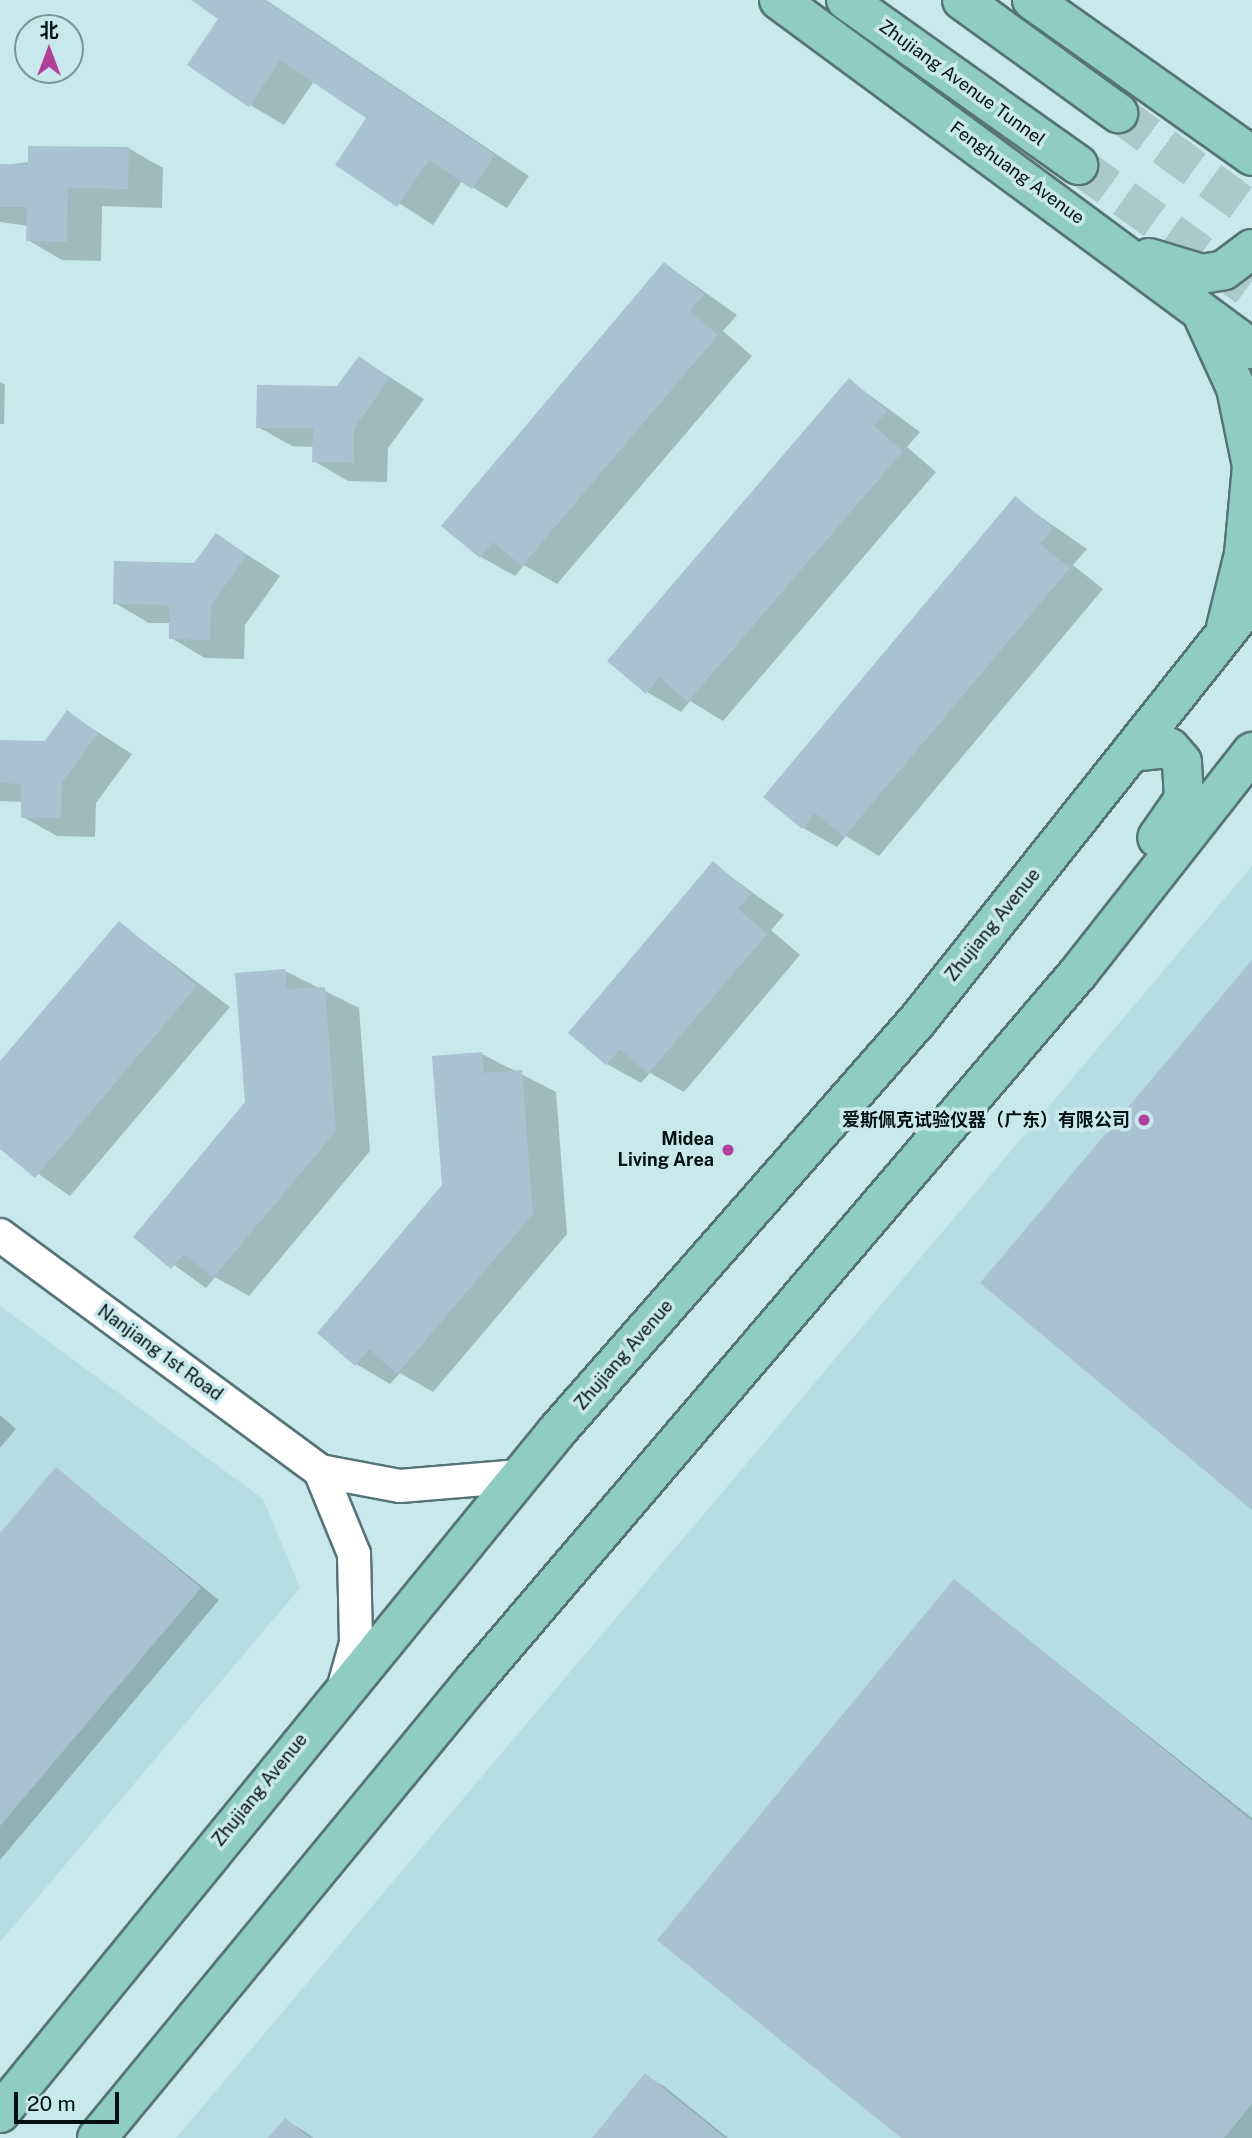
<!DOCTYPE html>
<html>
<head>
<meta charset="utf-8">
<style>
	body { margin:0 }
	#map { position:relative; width:1252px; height:2138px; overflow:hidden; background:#c8e8ed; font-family:"Public Sans","Noto Sans SC",sans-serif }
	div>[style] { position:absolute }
	.built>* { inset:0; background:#b4dde4 }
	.shadow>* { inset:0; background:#0003 }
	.building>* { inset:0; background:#a9c1d1 }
	.primary-tunnel>* { height:38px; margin-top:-19px; transform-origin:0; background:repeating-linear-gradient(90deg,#abc8cc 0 38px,transparent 0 57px) }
	.roads { filter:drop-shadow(2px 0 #567378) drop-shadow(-2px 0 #567378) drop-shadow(0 2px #567378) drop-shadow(0 -2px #567378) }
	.street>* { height:32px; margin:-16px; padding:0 16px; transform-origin:16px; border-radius:16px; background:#fff }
	.primary>* { height:38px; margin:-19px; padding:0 19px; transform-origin:19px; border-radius:19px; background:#8eccc4 }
	.dots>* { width:19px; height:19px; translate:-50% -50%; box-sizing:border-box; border:4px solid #c8e8ed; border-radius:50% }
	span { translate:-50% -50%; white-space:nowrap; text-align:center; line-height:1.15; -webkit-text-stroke:7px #c8e8ed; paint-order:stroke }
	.street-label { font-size:18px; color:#051012 }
	.poi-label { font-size:18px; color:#051012; font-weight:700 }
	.right { translate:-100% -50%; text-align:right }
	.north { position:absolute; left:14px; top:14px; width:70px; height:70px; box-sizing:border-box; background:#c8e8ed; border:2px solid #7a9295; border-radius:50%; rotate:0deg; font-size:19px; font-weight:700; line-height:28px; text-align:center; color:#051012 }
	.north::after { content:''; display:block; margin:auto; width:24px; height:32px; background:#b23f99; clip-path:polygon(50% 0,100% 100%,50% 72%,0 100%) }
	.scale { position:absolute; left:14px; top:2092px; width:105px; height:32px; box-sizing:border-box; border:4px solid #051012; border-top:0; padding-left:9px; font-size:21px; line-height:24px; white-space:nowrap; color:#051012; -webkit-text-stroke:5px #c8e8ed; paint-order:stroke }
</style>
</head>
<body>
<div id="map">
	<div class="built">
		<i style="clip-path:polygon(1252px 866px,1252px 2138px,176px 2138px,434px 1833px)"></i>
		<i style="clip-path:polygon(0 1306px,263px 1499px,300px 1588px,0 1942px)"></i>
	</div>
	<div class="shadow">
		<i style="clip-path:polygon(194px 0,266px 0,529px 176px,507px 208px,462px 181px,433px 225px,338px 164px,369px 118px,314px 81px,284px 125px,250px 105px,221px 18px)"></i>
		<i style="clip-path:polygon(128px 148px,163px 168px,162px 208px,102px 206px,101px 261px,62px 260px,28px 240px,28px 226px,0 222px,0 166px)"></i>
		<i style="clip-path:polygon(665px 264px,737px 315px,723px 331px,752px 356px,557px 584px,524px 565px,515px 576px,481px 557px)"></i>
		<i style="clip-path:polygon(360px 358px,424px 399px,388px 448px,387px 482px,348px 481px,314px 461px,314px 447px,292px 446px,258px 427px,338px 388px)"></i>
		<i style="clip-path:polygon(849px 380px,920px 432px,907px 447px,936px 472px,723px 721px,690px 701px,681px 712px,647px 692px)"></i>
		<i style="clip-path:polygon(0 382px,5px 385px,4px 424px,0 424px)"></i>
		<i style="clip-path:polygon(1015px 499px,1087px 549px,1073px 565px,1103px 589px,879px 856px,846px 836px,837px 847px,803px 828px)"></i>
		<i style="clip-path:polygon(217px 535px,280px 576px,245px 625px,244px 659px,205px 658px,171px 638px,171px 623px,149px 623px,115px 603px,195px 564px)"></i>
		<i style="clip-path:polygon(68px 713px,132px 754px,96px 803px,95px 837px,57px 836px,23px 817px,23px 802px,0 801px,0 742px,46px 743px)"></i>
		<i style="clip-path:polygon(713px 864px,784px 915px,771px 930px,800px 955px,684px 1092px,650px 1073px,641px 1083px,607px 1064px)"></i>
		<i style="clip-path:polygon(119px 923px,230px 1007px,70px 1196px,0 1147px,0 1064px)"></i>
		<i style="clip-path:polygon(285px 971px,359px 1008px,370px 1151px,249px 1296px,215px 1277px,206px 1288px,135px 1237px,247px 1103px)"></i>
		<i style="clip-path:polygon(482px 1054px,556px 1092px,567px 1234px,433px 1392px,400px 1373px,390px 1384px,356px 1364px,444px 1186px)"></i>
		<i style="clip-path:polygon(0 1415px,16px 1429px,0 1448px)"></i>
		<i style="clip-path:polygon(56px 1469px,219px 1600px,0 1860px,0 1536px)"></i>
		<i style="clip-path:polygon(954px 1581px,1252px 1818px,1252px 2138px,904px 2138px)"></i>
		<i style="clip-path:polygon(646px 2076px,665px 2087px,728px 2138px,594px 2138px)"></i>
		<i style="clip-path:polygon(285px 2120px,304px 2131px,313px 2138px,271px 2138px)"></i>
	</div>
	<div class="building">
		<i style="clip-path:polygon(191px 0,264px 0,495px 155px,472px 189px,429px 160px,397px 207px,335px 165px,366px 118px,280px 60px,249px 107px,187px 65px,218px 19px)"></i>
		<i style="clip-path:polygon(28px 146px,129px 147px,128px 189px,68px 188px,67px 242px,26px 241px,27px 207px,0 207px,0 164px,28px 165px)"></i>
		<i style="clip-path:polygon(664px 262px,704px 294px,690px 311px,718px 335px,522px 566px,493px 542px,480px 558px,441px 526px)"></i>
		<i style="clip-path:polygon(359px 356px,390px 378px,354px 428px,354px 463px,312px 462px,313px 428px,256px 428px,257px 385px,337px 386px)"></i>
		<i style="clip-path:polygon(849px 378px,887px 411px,874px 426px,903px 451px,688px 702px,659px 677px,646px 694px,607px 661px)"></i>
		<i style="clip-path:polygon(1015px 496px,1053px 528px,1040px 544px,1070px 568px,844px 837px,815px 813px,802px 829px,763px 797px)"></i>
		<i style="clip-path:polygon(216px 533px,247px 555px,211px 605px,210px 640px,169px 639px,169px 605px,113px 604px,114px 561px,194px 563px)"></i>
		<i style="clip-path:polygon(67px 710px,98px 733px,62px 783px,61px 818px,21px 818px,21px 784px,0 783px,0 740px,45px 741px)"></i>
		<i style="clip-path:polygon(713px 861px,751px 894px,738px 909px,767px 934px,648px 1074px,620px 1049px,606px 1065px,568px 1033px)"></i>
		<i style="clip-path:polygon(119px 921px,197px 986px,35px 1178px,0 1149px,0 1061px)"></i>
		<i style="clip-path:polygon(1252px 960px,1252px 1510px,980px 1283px)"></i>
		<i style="clip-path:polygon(285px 969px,287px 989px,325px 987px,336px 1131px,213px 1278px,184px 1254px,171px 1269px,133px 1237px,245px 1102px,235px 973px)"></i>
		<i style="clip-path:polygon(482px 1052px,484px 1073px,522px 1070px,533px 1214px,397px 1374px,369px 1349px,355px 1366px,317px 1333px,442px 1185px,432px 1056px)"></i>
		<i style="clip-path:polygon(56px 1467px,201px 1588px,0 1826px,0 1533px)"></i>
		<i style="clip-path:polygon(954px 1579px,1252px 1821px,1252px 2104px,1224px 2138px,901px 2138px,657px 1940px)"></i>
		<i style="clip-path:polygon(645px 2073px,725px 2138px,592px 2138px)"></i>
		<i style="clip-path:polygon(285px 2118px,310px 2138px,268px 2138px)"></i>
	</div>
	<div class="primary-tunnel">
		<i style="left:1118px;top:113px;width:166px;rotate:36.2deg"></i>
		<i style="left:1078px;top:165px;width:215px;rotate:35.9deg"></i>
	</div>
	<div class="roads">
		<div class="street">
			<i style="left:0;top:1235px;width:398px;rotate:36.4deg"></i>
			<i style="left:320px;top:1471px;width:81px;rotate:10.6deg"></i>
			<i style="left:400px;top:1486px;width:120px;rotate:-4.8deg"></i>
			<i style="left:320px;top:1471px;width:90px;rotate:67.7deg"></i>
			<i style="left:354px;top:1554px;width:89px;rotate:88.7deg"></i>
			<i style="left:356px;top:1643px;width:45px;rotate:105.6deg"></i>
		</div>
		<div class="primary">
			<i style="left:779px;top:0;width:588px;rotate:36.42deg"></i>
			<i style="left:846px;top:0;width:285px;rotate:35.4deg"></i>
			<i style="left:962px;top:0;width:193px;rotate:35.9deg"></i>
			<i style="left:1032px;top:0;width:270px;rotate:35.3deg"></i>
			<i style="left:1149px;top:258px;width:55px;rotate:16.8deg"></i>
			<i style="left:1202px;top:274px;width:22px;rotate:-10deg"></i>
			<i style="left:1224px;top:270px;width:35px;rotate:-37deg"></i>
			<i style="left:1204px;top:318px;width:77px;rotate:65.4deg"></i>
			<i style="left:1236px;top:388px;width:80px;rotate:78.4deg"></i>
			<i style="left:1252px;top:466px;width:88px;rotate:95.2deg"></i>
			<i style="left:1244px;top:554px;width:76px;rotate:103.7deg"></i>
			<i style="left:1131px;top:752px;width:39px;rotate:-6deg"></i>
			<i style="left:1170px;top:748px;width:18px;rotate:49deg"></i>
			<i style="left:1182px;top:762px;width:37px;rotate:87deg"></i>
			<i style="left:1184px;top:799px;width:47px;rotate:124.7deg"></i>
			<i style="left:0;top:2113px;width:881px;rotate:-50.76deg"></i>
			<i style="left:557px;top:1431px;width:547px;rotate:-48.71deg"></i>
			<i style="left:918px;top:1020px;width:537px;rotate:-51.51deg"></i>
			<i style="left:97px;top:2138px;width:588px;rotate:-50.52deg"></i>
			<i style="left:471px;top:1684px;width:936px;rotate:-49.5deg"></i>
			<i style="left:1079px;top:972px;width:280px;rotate:-51.8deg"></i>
		</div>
	</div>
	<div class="dots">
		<i style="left:1144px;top:1120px;background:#b23f99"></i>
		<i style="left:728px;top:1150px;background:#b23f99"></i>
	</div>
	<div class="street-label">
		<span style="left:962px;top:83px;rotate:36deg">Zhujiang Avenue Tunnel</span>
		<span style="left:1017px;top:173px;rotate:36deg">Fenghuang Avenue</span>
		<span style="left:993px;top:925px;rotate:-51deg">Zhujiang Avenue</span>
		<span style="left:160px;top:1353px;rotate:36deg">Nanjiang 1st Road</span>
		<span style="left:624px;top:1355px;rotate:-49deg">Zhujiang Avenue</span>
		<span style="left:260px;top:1790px;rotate:-51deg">Zhujiang Avenue</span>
	</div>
	<div class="poi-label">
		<span class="right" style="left:1130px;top:1120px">爱斯佩克试验仪器（广东）有限公司</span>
		<span class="right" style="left:714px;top:1150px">Midea<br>Living Area</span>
	</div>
	<div class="north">北</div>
	<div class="scale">20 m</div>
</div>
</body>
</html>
